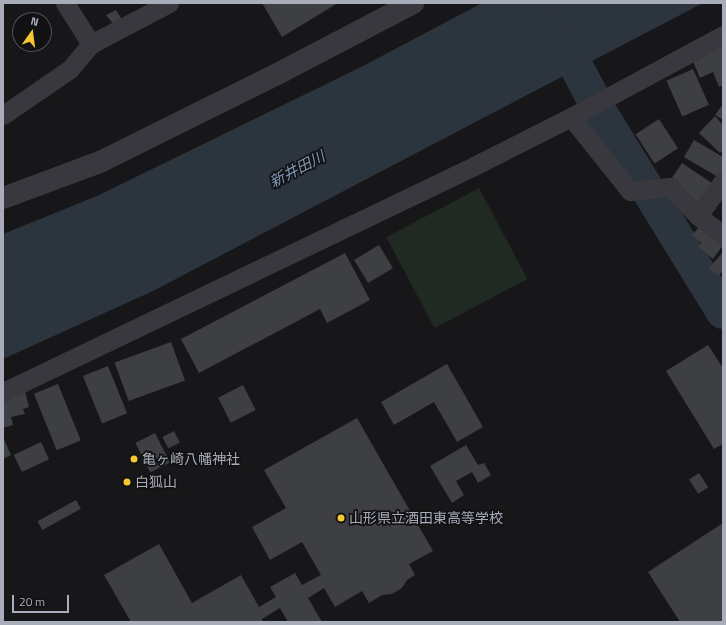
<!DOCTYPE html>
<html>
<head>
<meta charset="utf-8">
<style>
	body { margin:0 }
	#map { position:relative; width:726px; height:625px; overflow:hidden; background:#171719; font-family:"Titillium Web","Noto Sans JP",sans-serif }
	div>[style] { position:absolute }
	.green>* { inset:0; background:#212923; transform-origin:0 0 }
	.water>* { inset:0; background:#2c343e }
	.river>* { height:34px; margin:-17px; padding:0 17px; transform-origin:17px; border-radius:17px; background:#2c343e }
	.building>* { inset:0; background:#3e3f43; transform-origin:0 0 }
	.minor>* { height:19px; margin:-9.5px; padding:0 9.5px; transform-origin:9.5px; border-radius:9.5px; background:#38383e }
	.tertiary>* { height:22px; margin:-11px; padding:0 11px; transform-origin:11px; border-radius:11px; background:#38383e }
	.dots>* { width:11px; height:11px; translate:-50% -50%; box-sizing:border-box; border:2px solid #121214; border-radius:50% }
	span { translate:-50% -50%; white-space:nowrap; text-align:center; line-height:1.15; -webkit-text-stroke:3.5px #121214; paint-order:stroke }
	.poi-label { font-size:14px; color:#a9acb9 }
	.left { translate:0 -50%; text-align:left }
	.water-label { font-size:15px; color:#7f97b5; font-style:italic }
	.frame { position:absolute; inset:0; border:4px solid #a9acb9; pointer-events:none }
	.north { position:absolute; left:12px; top:12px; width:40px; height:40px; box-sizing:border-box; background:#121214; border:1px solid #4e5056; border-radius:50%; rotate:14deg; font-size:11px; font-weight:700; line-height:16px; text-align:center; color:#a9acb9 }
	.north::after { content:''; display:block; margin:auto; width:14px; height:18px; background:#f7c731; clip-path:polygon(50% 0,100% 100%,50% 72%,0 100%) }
	.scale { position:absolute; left:12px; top:595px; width:57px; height:18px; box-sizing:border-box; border:2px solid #a9acb9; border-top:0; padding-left:5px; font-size:12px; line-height:14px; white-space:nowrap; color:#a9acb9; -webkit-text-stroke:3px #121214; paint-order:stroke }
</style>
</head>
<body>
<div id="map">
	<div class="green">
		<i style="left:479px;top:188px;width:103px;height:105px;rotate:62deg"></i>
	</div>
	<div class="water">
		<i style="clip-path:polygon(482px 3px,703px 3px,153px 291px,3px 359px,3px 234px,97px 196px,363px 66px)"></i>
	</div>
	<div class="river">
		<i style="left:556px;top:28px;width:101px;rotate:62.2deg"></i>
		<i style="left:603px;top:117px;width:229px;rotate:58.4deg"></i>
	</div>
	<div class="building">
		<i style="clip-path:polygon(262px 3px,338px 3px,282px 37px)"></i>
		<i style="clip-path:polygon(116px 10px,126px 26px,118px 30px,106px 15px)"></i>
		<i style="clip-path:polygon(723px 46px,723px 85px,719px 87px,713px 72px,700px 78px,692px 59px)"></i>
		<i style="left:693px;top:69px;width:39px;height:29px;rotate:66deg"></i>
		<i style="clip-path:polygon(723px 104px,723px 120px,715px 115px)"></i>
		<i style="clip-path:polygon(715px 116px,723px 125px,723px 150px,720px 153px,699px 133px)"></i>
		<i style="left:659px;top:119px;width:35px;height:28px;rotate:57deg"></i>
		<i style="clip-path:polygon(694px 140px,723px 157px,723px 180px,684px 157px)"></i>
		<i style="left:682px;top:163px;width:40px;height:24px;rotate:34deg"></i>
		<i style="clip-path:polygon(700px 226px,723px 245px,713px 259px,698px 247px,702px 243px,692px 235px)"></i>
		<i style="left:379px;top:245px;width:27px;height:29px;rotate:59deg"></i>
		<i style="clip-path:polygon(723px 252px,723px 271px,718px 276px,709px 268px)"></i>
		<i style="clip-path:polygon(345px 253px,370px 300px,327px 323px,320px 309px,199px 373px,181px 339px)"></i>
		<i style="left:171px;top:342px;width:41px;height:60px;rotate:70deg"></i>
		<i style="clip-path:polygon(708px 345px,723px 368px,723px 444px,714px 449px,666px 371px)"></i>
		<i style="clip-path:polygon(447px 364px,483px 427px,457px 442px,434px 402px,394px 425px,381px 402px)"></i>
		<i style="left:108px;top:366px;width:51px;height:27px;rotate:68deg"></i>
		<i style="left:58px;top:384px;width:61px;height:26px;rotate:68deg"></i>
		<i style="left:243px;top:385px;width:28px;height:28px;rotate:63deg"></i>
		<i style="clip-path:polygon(25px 391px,29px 407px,23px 409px,25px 414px,11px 417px,13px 425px,3px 428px,3px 397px)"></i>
		<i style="clip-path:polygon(357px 418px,433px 551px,409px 564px,415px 575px,407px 580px,402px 588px,392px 594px,382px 595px,369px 603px,362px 591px,335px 607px,324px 588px,308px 598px,322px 622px,288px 622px,280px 608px,262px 619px,263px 622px,131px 622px,104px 575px,159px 544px,192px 603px,241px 575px,259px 607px,276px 597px,270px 587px,295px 573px,302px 585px,321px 575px,302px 542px,270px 560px,252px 527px,286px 508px,264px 470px)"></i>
		<i style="left:174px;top:431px;width:13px;height:13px;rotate:63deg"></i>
		<i style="left:155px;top:433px;width:33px;height:22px;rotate:63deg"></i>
		<i style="clip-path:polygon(3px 437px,11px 455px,3px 459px)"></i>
		<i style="left:41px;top:442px;width:19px;height:30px;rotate:65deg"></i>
		<i style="clip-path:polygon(466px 445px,478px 465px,484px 463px,491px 475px,478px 483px,472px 472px,456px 481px,464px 495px,452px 503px,430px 466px)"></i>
		<i style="left:699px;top:473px;width:17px;height:12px;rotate:57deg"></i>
		<i style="left:76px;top:500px;width:10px;height:44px;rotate:61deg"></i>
		<i style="clip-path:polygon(723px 523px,723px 622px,680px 622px,648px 572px)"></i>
	</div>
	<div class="minor">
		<i style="left:65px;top:3px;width:49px;rotate:57.6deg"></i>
		<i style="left:3px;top:115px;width:81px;rotate:-34.5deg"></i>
		<i style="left:70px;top:69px;width:33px;rotate:-50deg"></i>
		<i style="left:91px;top:44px;width:88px;rotate:-27.7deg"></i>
		<i style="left:571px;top:117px;width:95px;rotate:51.4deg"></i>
		<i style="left:630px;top:191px;width:40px;rotate:-5.7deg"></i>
		<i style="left:670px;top:187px;width:40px;rotate:46deg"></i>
		<i style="left:698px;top:216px;width:31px;rotate:37deg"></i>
		<i style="left:698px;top:216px;width:43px;rotate:-54.5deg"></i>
		<i style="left:3px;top:392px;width:522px;rotate:-25.63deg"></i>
		<i style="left:474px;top:166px;width:109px;rotate:-26.8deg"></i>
		<i style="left:571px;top:117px;width:173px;rotate:-28.3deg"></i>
	</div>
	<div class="tertiary">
		<i style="left:3px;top:198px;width:103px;rotate:-20.4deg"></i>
		<i style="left:100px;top:162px;width:204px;rotate:-26.4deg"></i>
		<i style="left:283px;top:71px;width:147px;rotate:-27.6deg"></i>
	</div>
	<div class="dots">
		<i style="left:134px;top:459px;background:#f7c731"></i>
		<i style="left:127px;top:482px;background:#f7c731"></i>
		<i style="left:341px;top:518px;background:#f7c731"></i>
	</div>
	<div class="poi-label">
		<span class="left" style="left:142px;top:459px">亀ヶ崎八幡神社</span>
		<span class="left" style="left:135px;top:482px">白狐山</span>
		<span class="left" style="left:349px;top:518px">山形県立酒田東高等学校</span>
	</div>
	<div class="water-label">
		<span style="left:297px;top:169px;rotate:-28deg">新井田川</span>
	</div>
	<div class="frame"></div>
	<div class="north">N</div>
	<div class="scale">20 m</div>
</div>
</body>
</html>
